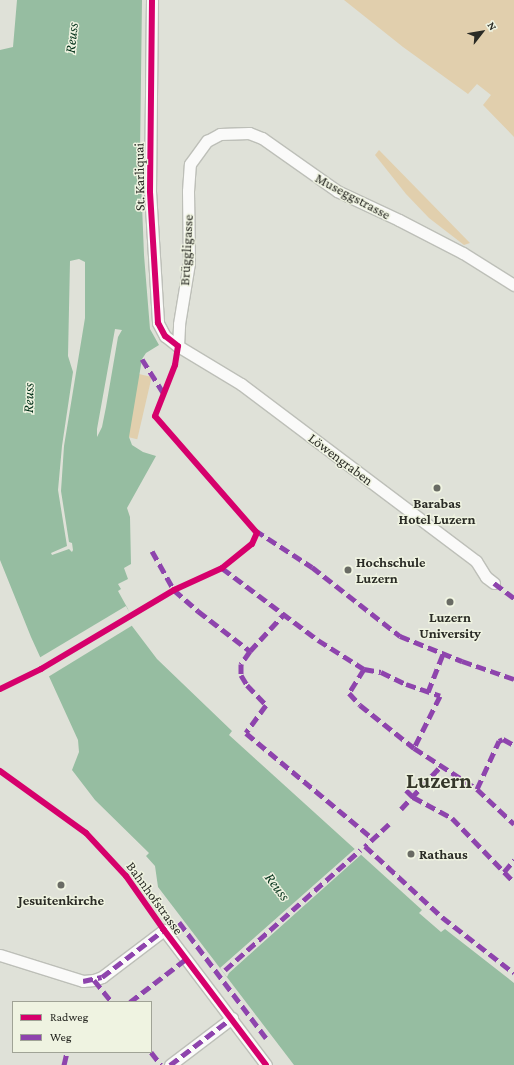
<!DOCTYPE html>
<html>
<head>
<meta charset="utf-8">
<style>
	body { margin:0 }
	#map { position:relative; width:514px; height:1065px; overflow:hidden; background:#dfe1d8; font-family:"Crimson Pro",serif }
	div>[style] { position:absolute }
	.green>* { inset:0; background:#e1cfad; transform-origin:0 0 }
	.water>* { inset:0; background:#96bda1 }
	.pier>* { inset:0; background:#dfe1d8 }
	.roads { filter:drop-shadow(1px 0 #bdbfb8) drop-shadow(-1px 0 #bdbfb8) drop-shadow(0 1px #bdbfb8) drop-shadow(0 -1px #bdbfb8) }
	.minor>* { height:11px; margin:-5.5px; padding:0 5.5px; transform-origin:5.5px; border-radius:5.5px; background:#fafaf9 }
	.quiet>* { height:5px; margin-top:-2.5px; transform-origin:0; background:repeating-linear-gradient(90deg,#8e44ad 0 10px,transparent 0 15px) }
	.cycleway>* { height:6px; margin:-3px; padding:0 3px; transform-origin:3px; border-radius:3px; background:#d6006c }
	.dots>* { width:11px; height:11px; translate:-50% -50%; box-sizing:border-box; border:2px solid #eff3e1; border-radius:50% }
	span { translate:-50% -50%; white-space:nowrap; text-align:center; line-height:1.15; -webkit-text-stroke:3px #eff3e1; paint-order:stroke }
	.street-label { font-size:14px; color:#2a2b25 }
	.poi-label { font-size:14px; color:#2a2b25; font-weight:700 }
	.left { translate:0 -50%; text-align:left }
	.water-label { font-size:15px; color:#04321a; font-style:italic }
	.town-label { font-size:22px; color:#35372a; font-weight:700 }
	.legend { position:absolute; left:12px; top:1001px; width:140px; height:52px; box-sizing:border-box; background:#eff3e1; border:1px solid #a0a396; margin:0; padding:5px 7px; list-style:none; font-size:12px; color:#2a2b25 }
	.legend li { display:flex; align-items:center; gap:8px; height:20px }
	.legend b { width:20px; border:1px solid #a0a396 }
	.north { position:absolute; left:462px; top:12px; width:40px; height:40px; -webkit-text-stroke:3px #eff3e1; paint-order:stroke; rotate:59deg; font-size:11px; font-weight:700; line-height:16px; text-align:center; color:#2a2b25 }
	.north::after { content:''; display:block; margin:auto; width:14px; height:18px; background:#2a2b25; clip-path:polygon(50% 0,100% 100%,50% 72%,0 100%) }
</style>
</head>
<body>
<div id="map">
	<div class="green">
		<i style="clip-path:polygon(344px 0,514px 0,514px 137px,483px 105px,491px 95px,477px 84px,468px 94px,403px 47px)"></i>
		<i style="clip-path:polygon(379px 150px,470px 243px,464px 245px,429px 218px,406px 194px,375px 155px)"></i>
		<i style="left:139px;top:374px;width:13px;height:64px;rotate:13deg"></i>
	</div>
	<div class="water">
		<i style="clip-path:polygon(evenodd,17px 0,142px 0,140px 155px,144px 255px,150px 329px,159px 345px,146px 353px,142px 359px,129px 437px,132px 445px,143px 452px,156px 456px,127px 508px,130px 517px,131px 564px,124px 568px,128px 579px,118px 584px,121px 589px,118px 591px,128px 609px,132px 626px,157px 659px,232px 731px,229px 735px,422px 910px,419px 913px,441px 932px,445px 929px,514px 983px,514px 1065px,294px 1065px,158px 887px,155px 866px,146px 856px,149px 853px,95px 800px,72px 770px,79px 752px,78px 740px,31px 637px,0 560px,0 50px,13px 47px,17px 0,79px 259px,85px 262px,85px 318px,64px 446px,61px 491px,69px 542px,72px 543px,73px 550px,72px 552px,69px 549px,52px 555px,51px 553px,67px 546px,58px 490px,62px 446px,73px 372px,68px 356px,70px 261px,79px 259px,17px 0,115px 329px,122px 330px,118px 337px,106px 407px,102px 427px,97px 437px,97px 429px,115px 329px)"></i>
	</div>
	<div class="pier">
		<i style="clip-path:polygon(126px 606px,131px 615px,133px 625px,48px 677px,39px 658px)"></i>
		<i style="clip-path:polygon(357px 847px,363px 853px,229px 973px,227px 977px,220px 968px)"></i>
	</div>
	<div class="roads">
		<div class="minor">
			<i style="left:152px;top:0;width:191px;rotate:90.6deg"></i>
			<i style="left:150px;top:191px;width:132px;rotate:86.5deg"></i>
			<i style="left:158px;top:323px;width:15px;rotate:62deg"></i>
			<i style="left:165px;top:336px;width:16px;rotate:38deg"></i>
			<i style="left:178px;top:346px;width:74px;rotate:31.1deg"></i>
			<i style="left:241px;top:384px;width:294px;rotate:37deg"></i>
			<i style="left:476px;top:561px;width:19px;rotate:58deg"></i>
			<i style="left:486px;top:577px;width:10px;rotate:37deg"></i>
			<i style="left:178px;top:346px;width:22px;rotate:-87deg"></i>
			<i style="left:179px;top:324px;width:62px;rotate:-80.7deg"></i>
			<i style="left:189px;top:263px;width:72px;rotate:-90.8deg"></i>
			<i style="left:188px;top:191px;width:27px;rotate:-86deg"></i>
			<i style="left:190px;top:164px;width:29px;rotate:-54deg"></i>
			<i style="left:207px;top:141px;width:15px;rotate:-28deg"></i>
			<i style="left:220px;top:134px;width:29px;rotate:-2deg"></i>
			<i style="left:249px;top:133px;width:14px;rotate:21deg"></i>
			<i style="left:262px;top:138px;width:92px;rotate:35.2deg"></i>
			<i style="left:337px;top:191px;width:68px;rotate:25.1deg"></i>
			<i style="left:399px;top:220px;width:72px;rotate:27.3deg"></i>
			<i style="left:463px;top:253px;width:60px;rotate:32.1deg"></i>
			<i style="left:0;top:955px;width:87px;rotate:17.4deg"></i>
			<i style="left:83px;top:981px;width:11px;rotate:-5deg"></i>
			<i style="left:94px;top:980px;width:9px;rotate:-21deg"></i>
			<i style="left:102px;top:977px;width:78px;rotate:-37.2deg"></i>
			<i style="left:164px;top:930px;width:169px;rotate:52.9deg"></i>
			<i style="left:170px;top:1065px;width:78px;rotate:-37.2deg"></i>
		</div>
	</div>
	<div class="quiet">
		<i style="left:142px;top:359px;width:41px;rotate:57.8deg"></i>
		<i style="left:255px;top:530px;width:68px;rotate:33deg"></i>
		<i style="left:312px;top:567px;width:112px;rotate:38.1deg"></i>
		<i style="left:400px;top:636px;width:67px;rotate:22deg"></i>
		<i style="left:462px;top:661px;width:55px;rotate:19.1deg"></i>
		<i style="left:152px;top:551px;width:45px;rotate:60.6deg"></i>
		<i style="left:174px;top:590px;width:32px;rotate:41deg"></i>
		<i style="left:198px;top:611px;width:66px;rotate:37.6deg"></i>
		<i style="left:250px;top:651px;width:50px;rotate:-47.4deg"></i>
		<i style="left:222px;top:568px;width:120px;rotate:36.9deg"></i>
		<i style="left:318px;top:640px;width:54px;rotate:32.2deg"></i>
		<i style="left:364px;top:669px;width:17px;rotate:10deg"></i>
		<i style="left:381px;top:672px;width:28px;rotate:26deg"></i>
		<i style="left:406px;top:684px;width:36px;rotate:19deg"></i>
		<i style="left:440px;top:696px;width:58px;rotate:116.6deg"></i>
		<i style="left:494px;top:583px;width:25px;rotate:37deg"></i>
		<i style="left:250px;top:651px;width:16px;rotate:125deg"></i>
		<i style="left:241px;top:664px;width:11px;rotate:90deg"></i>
		<i style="left:241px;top:675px;width:12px;rotate:59deg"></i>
		<i style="left:247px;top:685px;width:28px;rotate:46deg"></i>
		<i style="left:266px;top:705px;width:34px;rotate:126deg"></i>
		<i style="left:246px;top:733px;width:165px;rotate:39.8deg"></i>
		<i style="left:364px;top:669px;width:28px;rotate:122deg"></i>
		<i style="left:349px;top:693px;width:16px;rotate:47deg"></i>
		<i style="left:360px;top:705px;width:69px;rotate:38.5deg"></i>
		<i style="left:414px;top:748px;width:75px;rotate:33.1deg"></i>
		<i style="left:477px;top:789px;width:51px;rotate:43.4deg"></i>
		<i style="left:428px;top:692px;width:41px;rotate:-68.5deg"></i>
		<i style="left:477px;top:789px;width:53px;rotate:-65.4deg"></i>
		<i style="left:499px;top:741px;width:4px;rotate:-27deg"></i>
		<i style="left:503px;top:739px;width:13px;rotate:29deg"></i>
		<i style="left:406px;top:790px;width:10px;rotate:45deg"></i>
		<i style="left:413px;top:797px;width:44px;rotate:28.3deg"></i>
		<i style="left:452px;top:818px;width:89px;rotate:45.9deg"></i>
		<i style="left:401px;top:809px;width:59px;rotate:-47.1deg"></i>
		<i style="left:389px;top:824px;width:33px;rotate:137deg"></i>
		<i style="left:365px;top:846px;width:105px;rotate:42.7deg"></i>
		<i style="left:442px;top:917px;width:91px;rotate:37.9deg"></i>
		<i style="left:504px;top:872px;width:16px;rotate:-50deg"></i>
		<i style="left:179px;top:922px;width:145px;rotate:53.1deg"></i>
		<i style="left:225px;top:970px;width:181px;rotate:-41.6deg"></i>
		<i style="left:94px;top:980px;width:28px;rotate:51deg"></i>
		<i style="left:83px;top:981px;width:19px;rotate:-12deg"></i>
		<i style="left:102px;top:977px;width:78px;rotate:-37.2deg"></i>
		<i style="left:164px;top:930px;width:3px;rotate:72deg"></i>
		<i style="left:130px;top:1002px;width:71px;rotate:-37.5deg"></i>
		<i style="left:151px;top:1052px;width:16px;rotate:52deg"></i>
		<i style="left:64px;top:1065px;width:13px;rotate:-77deg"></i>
		<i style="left:170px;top:1065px;width:78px;rotate:-37.2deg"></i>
	</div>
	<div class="cycleway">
		<i style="left:0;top:689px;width:46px;rotate:-26deg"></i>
		<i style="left:41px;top:669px;width:155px;rotate:-30.7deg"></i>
		<i style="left:174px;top:590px;width:53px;rotate:-24.6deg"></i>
		<i style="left:222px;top:568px;width:38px;rotate:-39deg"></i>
		<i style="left:252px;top:544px;width:12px;rotate:-66deg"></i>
		<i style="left:257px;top:533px;width:155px;rotate:-131.1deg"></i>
		<i style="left:155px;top:416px;width:55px;rotate:-68.6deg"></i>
		<i style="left:175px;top:365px;width:19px;rotate:-81deg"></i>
		<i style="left:178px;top:346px;width:16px;rotate:-142deg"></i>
		<i style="left:165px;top:336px;width:15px;rotate:-118deg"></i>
		<i style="left:158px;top:323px;width:132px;rotate:-93.5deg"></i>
		<i style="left:150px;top:191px;width:191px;rotate:-89.4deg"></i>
		<i style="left:0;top:771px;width:106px;rotate:35.8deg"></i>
		<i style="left:86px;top:833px;width:59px;rotate:47.1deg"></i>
		<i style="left:126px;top:876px;width:66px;rotate:54.9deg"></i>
		<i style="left:164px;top:930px;width:169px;rotate:52.9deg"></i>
	</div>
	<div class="dots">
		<i style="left:437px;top:488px;background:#696b64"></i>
		<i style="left:348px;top:570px;background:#696b64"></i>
		<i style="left:450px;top:602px;background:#696b64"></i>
		<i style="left:411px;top:854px;background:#696b64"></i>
		<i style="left:61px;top:885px;background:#696b64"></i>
	</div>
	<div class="street-label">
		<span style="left:139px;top:177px;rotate:-91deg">St. Karliquai</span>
		<span style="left:353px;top:196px;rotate:28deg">Museggstrasse</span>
		<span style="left:186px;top:250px;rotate:-87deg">Brüggligasse</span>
		<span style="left:341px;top:459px;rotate:37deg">Löwengraben</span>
		<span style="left:155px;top:898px;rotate:54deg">Bahnhofstrasse</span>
	</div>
	<div class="poi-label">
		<span style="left:437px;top:511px">Barabas<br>Hotel Luzern</span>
		<span class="left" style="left:356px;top:570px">Hochschule<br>Luzern</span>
		<span style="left:450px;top:625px">Luzern<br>University</span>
		<span class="left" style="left:419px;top:854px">Rathaus</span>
		<span style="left:61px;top:900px">Jesuitenkirche</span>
	</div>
	<div class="water-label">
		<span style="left:72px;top:38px;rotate:-84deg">Reuss</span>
		<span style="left:29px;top:398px;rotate:-89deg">Reuss</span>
		<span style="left:277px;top:887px;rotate:53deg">Reuss</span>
	</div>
	<div class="town-label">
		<span style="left:439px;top:781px">Luzern</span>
	</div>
	<ul class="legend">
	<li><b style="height:5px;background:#d6006c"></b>Radweg</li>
	<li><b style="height:5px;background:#8e44ad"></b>Weg</li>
	</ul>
	<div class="north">N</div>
</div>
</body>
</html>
